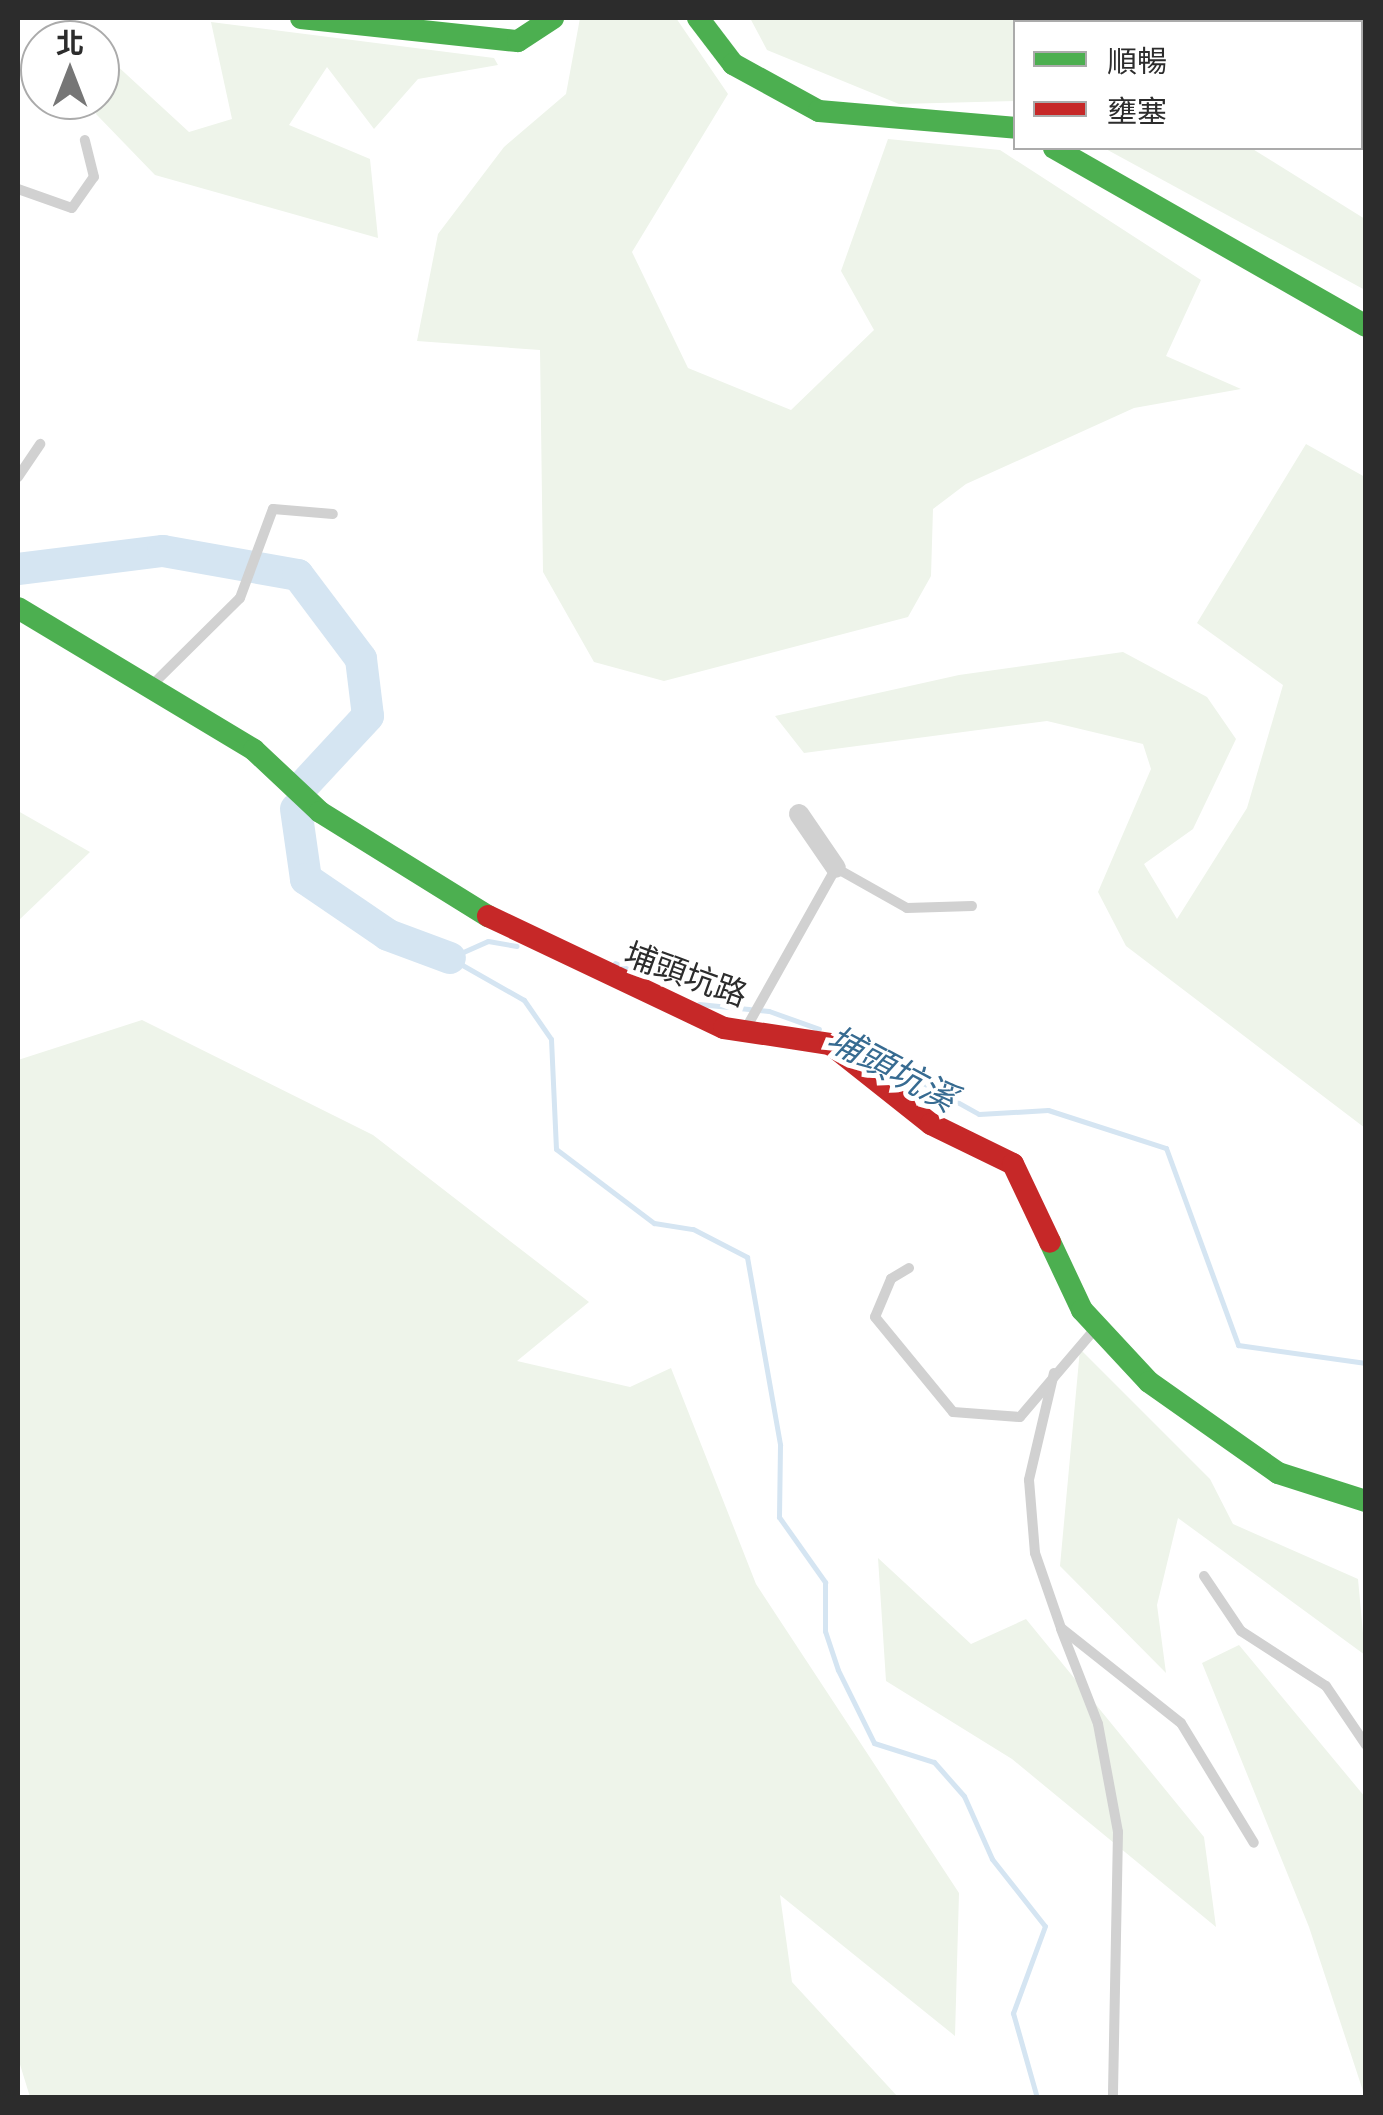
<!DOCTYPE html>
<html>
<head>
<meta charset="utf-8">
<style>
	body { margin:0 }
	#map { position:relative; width:1383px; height:2115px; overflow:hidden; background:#fff; font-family:"Noto Sans","Noto Sans TC",sans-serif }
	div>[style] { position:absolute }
	.green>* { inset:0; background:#eef4ea }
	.stream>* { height:5px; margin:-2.5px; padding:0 2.5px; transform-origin:2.5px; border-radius:2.5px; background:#d5e5f2 }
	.river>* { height:32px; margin:-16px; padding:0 16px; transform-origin:16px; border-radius:16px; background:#d5e5f2 }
	.lane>* { height:10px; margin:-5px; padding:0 5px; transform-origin:5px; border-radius:5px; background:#d1d1d1 }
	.street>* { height:20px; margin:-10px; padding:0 10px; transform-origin:10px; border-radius:10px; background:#d1d1d1 }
	.fast>* { height:22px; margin:-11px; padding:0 11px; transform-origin:11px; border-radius:11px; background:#4caf50 }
	.jam>* { height:22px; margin:-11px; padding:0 11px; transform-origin:11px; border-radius:11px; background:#c62828 }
	span { translate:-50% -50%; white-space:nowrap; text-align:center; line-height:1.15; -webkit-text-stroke:10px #fff; paint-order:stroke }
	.street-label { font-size:32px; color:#2c2c2c }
	.water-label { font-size:35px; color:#376b91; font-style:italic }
	.frame { position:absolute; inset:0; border:20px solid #2c2c2c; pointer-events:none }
	.legend { position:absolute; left:1013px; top:20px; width:350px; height:130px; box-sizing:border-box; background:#fff; border:2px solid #ababab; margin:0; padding:12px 18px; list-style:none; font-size:30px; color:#2c2c2c }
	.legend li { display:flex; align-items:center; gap:20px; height:50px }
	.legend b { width:50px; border:2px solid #ababab }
	.north { position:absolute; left:20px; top:20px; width:100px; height:100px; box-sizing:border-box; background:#fff; border:2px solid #ababab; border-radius:50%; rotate:0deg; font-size:28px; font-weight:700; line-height:40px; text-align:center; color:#2c2c2c }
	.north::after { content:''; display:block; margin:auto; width:35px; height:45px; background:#767676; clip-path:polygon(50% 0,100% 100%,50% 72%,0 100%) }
</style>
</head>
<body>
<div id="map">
	<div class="green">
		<i style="clip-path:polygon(580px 18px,676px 18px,728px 94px,632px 252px,688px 368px,791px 410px,874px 330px,841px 271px,888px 139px,1000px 150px,1201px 280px,1166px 356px,1241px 389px,1134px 408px,966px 484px,933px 509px,931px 576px,908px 617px,664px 681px,594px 662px,543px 572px,540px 350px,417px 341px,438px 234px,504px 147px,566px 94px)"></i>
		<i style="clip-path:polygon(750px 18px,1301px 18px,1016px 22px,1015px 101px,899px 104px,767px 50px)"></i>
		<i style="clip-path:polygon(211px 22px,494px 58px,498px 65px,418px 79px,374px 129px,327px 67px,289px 125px,370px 159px,378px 238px,155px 175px,96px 114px,113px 62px,189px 132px,232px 119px)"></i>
		<i style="clip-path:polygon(1104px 148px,1251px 148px,1365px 219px,1365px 290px)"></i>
		<i style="clip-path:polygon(1306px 444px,1365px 477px,1365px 1128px,1126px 946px,1098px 892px,1151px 769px,1143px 744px,1047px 721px,804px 753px,775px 716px,959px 675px,1123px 652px,1207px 697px,1236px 739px,1193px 829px,1144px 864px,1177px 919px,1247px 808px,1283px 685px,1197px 623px)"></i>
		<i style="clip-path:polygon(18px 811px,90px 852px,18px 921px)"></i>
		<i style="clip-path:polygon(142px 1020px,373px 1135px,589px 1302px,517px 1361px,630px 1387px,671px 1368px,756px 1584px,959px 1893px,955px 2036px,780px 1895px,792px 1982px,898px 2097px,30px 2097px,18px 2058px,18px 1060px)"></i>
		<i style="clip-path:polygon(1080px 1349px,1210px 1479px,1233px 1524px,1358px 1579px,1365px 1655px,1178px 1518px,1157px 1605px,1166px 1673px,1060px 1566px)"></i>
		<i style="clip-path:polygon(878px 1558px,971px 1644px,1026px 1619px,1204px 1837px,1216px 1927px,1012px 1759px,886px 1681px)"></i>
		<i style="clip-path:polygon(1239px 1645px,1365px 1797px,1365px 2097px,1309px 1927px,1202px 1663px)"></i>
	</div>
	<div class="stream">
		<i style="left:452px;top:957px;width:39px;rotate:-24deg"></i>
		<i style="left:488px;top:941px;width:29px;rotate:10deg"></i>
		<i style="left:450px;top:958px;width:85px;rotate:29.6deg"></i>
		<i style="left:524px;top:1000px;width:47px;rotate:55.3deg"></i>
		<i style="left:551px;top:1039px;width:110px;rotate:87.4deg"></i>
		<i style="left:556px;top:1149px;width:123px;rotate:37.1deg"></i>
		<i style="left:654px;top:1223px;width:39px;rotate:9deg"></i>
		<i style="left:693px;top:1229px;width:61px;rotate:27.4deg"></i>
		<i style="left:747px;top:1257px;width:191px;rotate:80deg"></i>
		<i style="left:780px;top:1445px;width:72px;rotate:90.8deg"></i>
		<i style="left:779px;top:1517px;width:80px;rotate:54.7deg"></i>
		<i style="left:825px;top:1582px;width:49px;rotate:90deg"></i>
		<i style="left:825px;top:1631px;width:41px;rotate:71.6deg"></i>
		<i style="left:838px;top:1670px;width:81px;rotate:63.7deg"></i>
		<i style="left:874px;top:1743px;width:63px;rotate:17.6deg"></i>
		<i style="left:934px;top:1762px;width:45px;rotate:48.6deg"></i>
		<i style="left:964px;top:1796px;width:69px;rotate:66deg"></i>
		<i style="left:992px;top:1859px;width:85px;rotate:51.7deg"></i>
		<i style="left:1045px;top:1926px;width:93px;rotate:110.2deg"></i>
		<i style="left:1013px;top:2013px;width:88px;rotate:74.2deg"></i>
		<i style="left:615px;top:963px;width:33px;rotate:25deg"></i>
		<i style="left:699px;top:1004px;width:70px;rotate:5.7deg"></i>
		<i style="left:769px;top:1011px;width:53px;rotate:19.8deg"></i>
		<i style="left:844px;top:1039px;width:154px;rotate:29.1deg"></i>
		<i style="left:979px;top:1114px;width:69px;rotate:-3.3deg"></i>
		<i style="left:1048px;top:1110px;width:124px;rotate:17.9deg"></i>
		<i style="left:1166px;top:1148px;width:210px;rotate:69.9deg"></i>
		<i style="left:1238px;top:1345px;width:129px;rotate:8deg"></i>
	</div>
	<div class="river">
		<i style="left:18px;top:569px;width:146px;rotate:-7.1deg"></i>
		<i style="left:163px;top:551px;width:137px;rotate:10.1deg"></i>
		<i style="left:298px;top:575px;width:105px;rotate:53.1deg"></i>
		<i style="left:361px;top:659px;width:57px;rotate:83deg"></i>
		<i style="left:368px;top:716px;width:98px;rotate:132.9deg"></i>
		<i style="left:296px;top:809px;width:71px;rotate:81.9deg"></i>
		<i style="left:306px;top:879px;width:99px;rotate:34.3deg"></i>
		<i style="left:388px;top:935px;width:66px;rotate:20.4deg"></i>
	</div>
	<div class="lane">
		<i style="left:18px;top:189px;width:57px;rotate:19.4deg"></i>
		<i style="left:72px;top:208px;width:38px;rotate:-55deg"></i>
		<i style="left:94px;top:177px;width:38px;rotate:-104deg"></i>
		<i style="left:18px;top:477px;width:40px;rotate:-56deg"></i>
		<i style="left:151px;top:686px;width:125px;rotate:-44.7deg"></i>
		<i style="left:240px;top:598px;width:95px;rotate:-69.7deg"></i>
		<i style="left:273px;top:509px;width:60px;rotate:4.8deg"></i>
		<i style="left:745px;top:1030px;width:186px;rotate:-60.7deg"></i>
		<i style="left:836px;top:868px;width:81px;rotate:29.4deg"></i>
		<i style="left:907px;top:908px;width:65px;rotate:-1.8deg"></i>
		<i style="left:909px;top:1268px;width:21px;rotate:149deg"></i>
		<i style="left:891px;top:1279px;width:41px;rotate:112.8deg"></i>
		<i style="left:875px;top:1317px;width:123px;rotate:50.6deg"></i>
		<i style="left:953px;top:1412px;width:67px;rotate:4.3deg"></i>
		<i style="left:1020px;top:1417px;width:116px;rotate:-49.6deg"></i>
		<i style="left:1054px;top:1373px;width:110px;rotate:103.2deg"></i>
		<i style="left:1029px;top:1480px;width:73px;rotate:85.3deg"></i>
		<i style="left:1035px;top:1553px;width:79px;rotate:70.9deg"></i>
		<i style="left:1061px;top:1628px;width:153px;rotate:38.4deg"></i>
		<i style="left:1181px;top:1723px;width:140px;rotate:58.7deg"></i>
		<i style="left:1204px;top:1576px;width:66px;rotate:56.1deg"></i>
		<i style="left:1241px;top:1631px;width:101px;rotate:32.9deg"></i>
		<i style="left:1326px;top:1686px;width:71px;rotate:55.9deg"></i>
		<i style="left:1061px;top:1629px;width:102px;rotate:68.7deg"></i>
		<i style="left:1098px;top:1724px;width:110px;rotate:79.5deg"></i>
		<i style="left:1118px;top:1832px;width:266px;rotate:91.1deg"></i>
	</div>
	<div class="street">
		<i style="left:799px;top:814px;width:65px;rotate:55.6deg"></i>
	</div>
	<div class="fast">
		<i style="left:301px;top:18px;width:218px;rotate:6.1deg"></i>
		<i style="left:518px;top:41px;width:42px;rotate:-33.3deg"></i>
		<i style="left:698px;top:18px;width:58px;rotate:52.7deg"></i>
		<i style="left:733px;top:64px;width:98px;rotate:28.7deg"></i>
		<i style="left:819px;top:111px;width:198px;rotate:4.9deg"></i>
		<i style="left:1054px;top:148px;width:359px;rotate:29.7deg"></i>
		<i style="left:18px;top:608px;width:275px;rotate:31deg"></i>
		<i style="left:254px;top:750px;width:91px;rotate:43.2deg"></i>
		<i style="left:320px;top:812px;width:198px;rotate:31.8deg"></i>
		<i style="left:1050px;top:1242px;width:75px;rotate:64.8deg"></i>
		<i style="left:1082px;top:1310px;width:98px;rotate:47.1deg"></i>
		<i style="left:1149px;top:1382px;width:158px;rotate:35.2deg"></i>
		<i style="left:1278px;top:1473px;width:92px;rotate:17.7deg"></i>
	</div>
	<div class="jam">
		<i style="left:488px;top:916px;width:261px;rotate:25.4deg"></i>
		<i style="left:724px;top:1028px;width:107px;rotate:8.6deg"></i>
		<i style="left:830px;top:1044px;width:129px;rotate:38.4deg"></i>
		<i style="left:931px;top:1124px;width:91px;rotate:26deg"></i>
		<i style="left:1013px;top:1164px;width:86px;rotate:64.6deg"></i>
	</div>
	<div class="street-label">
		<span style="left:686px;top:974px;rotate:20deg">埔頭坑路</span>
	</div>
	<div class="water-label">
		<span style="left:892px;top:1068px;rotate:28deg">埔頭坑溪</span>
	</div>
	<div class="frame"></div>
	<ul class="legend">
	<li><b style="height:12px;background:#4caf50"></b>順暢</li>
	<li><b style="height:12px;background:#c62828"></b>壅塞</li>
	</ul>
	<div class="north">北</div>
</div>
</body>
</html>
